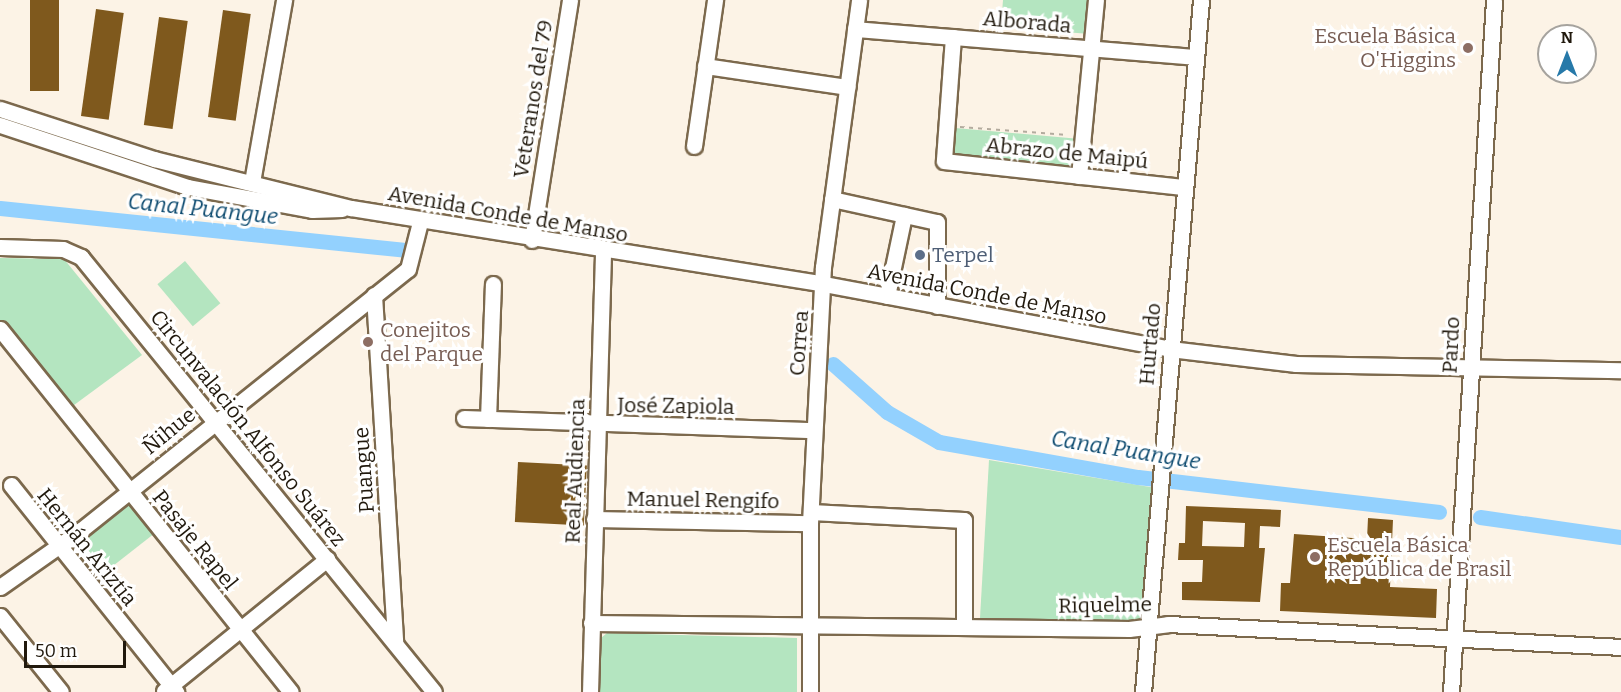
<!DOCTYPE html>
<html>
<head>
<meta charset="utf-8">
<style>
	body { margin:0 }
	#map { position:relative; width:1621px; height:692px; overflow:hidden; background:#fcf3e6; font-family:Bitter,serif }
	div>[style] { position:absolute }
	.green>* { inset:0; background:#b4e5c0; transform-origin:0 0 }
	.canal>* { height:15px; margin:-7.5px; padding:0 7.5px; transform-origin:7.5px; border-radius:7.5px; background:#93d1fe }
	.building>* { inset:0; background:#7f591d; transform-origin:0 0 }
	.path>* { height:2px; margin-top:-1px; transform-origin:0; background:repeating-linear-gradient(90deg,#b3ab9e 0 4.5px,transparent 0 9px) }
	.roads { filter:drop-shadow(2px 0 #7c694d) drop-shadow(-2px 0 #7c694d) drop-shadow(0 2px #7c694d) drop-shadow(0 -2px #7c694d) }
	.minor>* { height:15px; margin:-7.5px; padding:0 7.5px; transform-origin:7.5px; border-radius:7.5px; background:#fff }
	.dots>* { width:16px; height:16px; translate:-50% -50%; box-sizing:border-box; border:3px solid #fff; border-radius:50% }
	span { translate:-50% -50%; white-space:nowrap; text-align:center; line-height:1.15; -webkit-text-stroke:6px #fff; paint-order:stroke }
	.street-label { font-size:21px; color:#21190d }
	.education-label { font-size:21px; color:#785e54 }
	.right { translate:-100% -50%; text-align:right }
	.left { translate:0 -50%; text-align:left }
	.service-label { font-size:21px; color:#4e5e75 }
	.water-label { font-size:22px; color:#0c4a6f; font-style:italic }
	.north { position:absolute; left:1537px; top:24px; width:60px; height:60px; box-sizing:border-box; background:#fff; border:2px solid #a6a39e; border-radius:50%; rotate:0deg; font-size:16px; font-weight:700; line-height:24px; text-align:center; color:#21190d }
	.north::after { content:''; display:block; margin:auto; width:21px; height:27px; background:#2679a9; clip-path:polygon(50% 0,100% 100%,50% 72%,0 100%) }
	.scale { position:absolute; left:24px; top:641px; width:102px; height:27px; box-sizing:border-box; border:3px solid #21190d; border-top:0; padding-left:8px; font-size:18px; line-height:21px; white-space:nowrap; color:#21190d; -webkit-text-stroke:4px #fff; paint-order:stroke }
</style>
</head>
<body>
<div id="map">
	<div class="green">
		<i style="clip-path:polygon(1003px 0,1092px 0,1090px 34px,1001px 27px)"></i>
		<i style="left:955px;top:128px;width:120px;height:30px;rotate:5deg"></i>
		<i style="clip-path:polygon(0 258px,64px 259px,142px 355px,70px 408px,0 321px)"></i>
		<i style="left:185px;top:261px;width:55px;height:36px;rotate:50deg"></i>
		<i style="clip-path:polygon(989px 460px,1156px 488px,1146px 615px,1135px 622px,980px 618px)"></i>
		<i style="left:132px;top:499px;width:41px;height:66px;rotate:52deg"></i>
		<i style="clip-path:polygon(607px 633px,797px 638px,797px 692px,600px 692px,601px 638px)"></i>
	</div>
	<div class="canal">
		<i style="left:0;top:208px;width:405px;rotate:5.9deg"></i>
		<i style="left:833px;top:364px;width:72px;rotate:41.6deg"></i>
		<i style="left:887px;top:412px;width:60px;rotate:30deg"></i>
		<i style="left:939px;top:442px;width:202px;rotate:10deg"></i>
		<i style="left:1138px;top:477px;width:303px;rotate:6.6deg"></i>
		<i style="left:1480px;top:517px;width:142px;rotate:8.1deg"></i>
	</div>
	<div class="building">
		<i style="left:30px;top:0;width:29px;height:91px"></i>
		<i style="left:96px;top:9px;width:28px;height:108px;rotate:8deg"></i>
		<i style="left:223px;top:10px;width:28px;height:108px;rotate:8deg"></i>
		<i style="left:159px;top:17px;width:29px;height:109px;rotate:8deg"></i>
		<i style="left:518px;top:462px;width:69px;height:60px;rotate:3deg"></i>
		<i style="clip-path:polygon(evenodd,1186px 506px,1281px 510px,1280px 527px,1260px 526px,1259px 548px,1265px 548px,1260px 602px,1182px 600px,1182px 582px,1202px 582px,1203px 560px,1178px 560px,1179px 543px,1185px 543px,1186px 506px,1203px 521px,1245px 523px,1244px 547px,1202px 546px,1203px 521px)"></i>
		<i style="clip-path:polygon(1368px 518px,1393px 520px,1390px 587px,1437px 589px,1436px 618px,1280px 611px,1281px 583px,1290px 583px,1294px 534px,1367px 539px)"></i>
	</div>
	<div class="path">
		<i style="left:960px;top:127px;width:108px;rotate:4.2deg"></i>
	</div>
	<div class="roads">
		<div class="minor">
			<i style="left:855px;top:29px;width:342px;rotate:4.7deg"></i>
			<i style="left:953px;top:37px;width:124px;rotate:94.2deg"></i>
			<i style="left:944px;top:161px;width:242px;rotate:6.2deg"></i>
			<i style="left:705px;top:66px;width:144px;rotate:8.4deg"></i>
			<i style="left:0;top:109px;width:162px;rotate:18deg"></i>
			<i style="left:154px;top:159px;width:203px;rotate:14deg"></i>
			<i style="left:351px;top:208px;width:479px;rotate:9.1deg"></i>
			<i style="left:824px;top:284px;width:352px;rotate:10.6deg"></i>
			<i style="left:1170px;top:349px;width:127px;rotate:6.8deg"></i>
			<i style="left:1296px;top:364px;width:325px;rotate:1.1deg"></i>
			<i style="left:0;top:125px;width:198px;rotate:18.3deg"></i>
			<i style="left:188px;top:187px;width:126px;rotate:10.5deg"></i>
			<i style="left:312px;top:210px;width:30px;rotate:-2deg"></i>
			<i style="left:694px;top:146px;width:148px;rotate:-81.8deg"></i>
			<i style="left:1079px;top:176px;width:177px;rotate:-84.5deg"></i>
			<i style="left:252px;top:182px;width:185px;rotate:-80deg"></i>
			<i style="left:832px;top:199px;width:107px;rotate:12.4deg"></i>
			<i style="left:937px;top:222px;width:84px;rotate:90deg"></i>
			<i style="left:532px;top:240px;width:243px;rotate:-81deg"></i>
			<i style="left:0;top:247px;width:63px;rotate:1.8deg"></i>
			<i style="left:63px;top:249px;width:20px;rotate:24deg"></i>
			<i style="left:81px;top:257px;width:560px;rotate:50.94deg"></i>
			<i style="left:374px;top:295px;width:349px;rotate:86.5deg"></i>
			<i style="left:887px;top:296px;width:83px;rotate:-78.1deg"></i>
			<i style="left:0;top:329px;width:465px;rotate:51.3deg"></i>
			<i style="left:464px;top:418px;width:350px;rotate:2deg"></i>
			<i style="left:488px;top:419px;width:135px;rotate:-87.9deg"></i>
			<i style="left:11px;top:485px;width:265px;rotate:51.4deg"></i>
			<i style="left:811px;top:512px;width:153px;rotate:3deg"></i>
			<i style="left:964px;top:520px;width:105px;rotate:90deg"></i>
			<i style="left:594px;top:519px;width:216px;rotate:1.1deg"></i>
			<i style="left:0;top:587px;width:99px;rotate:-35.1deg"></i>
			<i style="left:81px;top:530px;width:418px;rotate:-38.6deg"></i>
			<i style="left:408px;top:269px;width:49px;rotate:-75.7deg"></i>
			<i style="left:0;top:616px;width:97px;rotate:51.2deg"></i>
			<i style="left:591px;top:623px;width:538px;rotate:0.64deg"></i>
			<i style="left:1129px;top:629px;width:39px;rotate:-7deg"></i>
			<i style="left:1168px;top:624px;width:454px;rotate:2.9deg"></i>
			<i style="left:164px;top:691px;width:210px;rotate:-39deg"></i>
			<i style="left:590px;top:692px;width:440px;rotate:-88.3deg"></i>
			<i style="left:810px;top:692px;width:169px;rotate:-90deg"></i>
			<i style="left:810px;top:523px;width:256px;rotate:-87.1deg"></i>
			<i style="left:823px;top:267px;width:269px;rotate:-82.3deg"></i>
			<i style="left:1143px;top:692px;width:694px;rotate:-85.21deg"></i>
			<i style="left:1451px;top:692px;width:693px;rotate:-86.44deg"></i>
		</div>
	</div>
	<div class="dots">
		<i style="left:1468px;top:48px;background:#8d6e63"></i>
		<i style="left:920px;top:255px;background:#5c6f8a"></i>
		<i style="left:368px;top:342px;background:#8d6e63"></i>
		<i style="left:1315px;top:557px;background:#8d6e63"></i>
	</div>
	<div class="street-label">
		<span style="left:1027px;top:22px;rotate:5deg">Alborada</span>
		<span style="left:533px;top:99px;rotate:-81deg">Veteranos del 79</span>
		<span style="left:1067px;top:153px;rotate:6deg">Abrazo de Maipú</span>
		<span style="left:508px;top:214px;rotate:10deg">Avenida Conde de Manso</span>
		<span style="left:987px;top:294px;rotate:11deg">Avenida Conde de Manso</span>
		<span style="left:799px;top:343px;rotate:-86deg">Correa</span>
		<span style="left:1150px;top:344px;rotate:-85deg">Hurtado</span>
		<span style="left:1451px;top:345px;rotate:-87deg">Pardo</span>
		<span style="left:676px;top:406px;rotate:1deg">José Zapiola</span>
		<span style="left:248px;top:428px;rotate:51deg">Circunvalación Alfonso Suárez</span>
		<span style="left:169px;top:431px;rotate:-39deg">Ñihue</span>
		<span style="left:364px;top:470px;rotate:-94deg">Puangue</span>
		<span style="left:575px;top:471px;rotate:-88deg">Real Audiencia</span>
		<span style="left:703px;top:500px;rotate:1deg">Manuel Rengifo</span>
		<span style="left:195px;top:540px;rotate:51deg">Pasaje Rapel</span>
		<span style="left:87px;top:547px;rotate:51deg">Hernán Ariztía</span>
		<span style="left:1105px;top:605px;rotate:-1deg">Riquelme</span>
	</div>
	<div class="education-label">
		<span class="right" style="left:1456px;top:48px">Escuela Básica<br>O'Higgins</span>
		<span class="left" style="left:380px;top:342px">Conejitos<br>del Parque</span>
		<span class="left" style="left:1327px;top:557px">Escuela Básica<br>República de Brasil</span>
	</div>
	<div class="service-label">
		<span class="left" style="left:932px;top:255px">Terpel</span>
	</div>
	<div class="water-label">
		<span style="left:203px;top:209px;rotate:6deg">Canal Puangue</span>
		<span style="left:1126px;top:450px;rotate:9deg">Canal Puangue</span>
	</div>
	<div class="north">N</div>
	<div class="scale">50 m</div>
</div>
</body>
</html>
